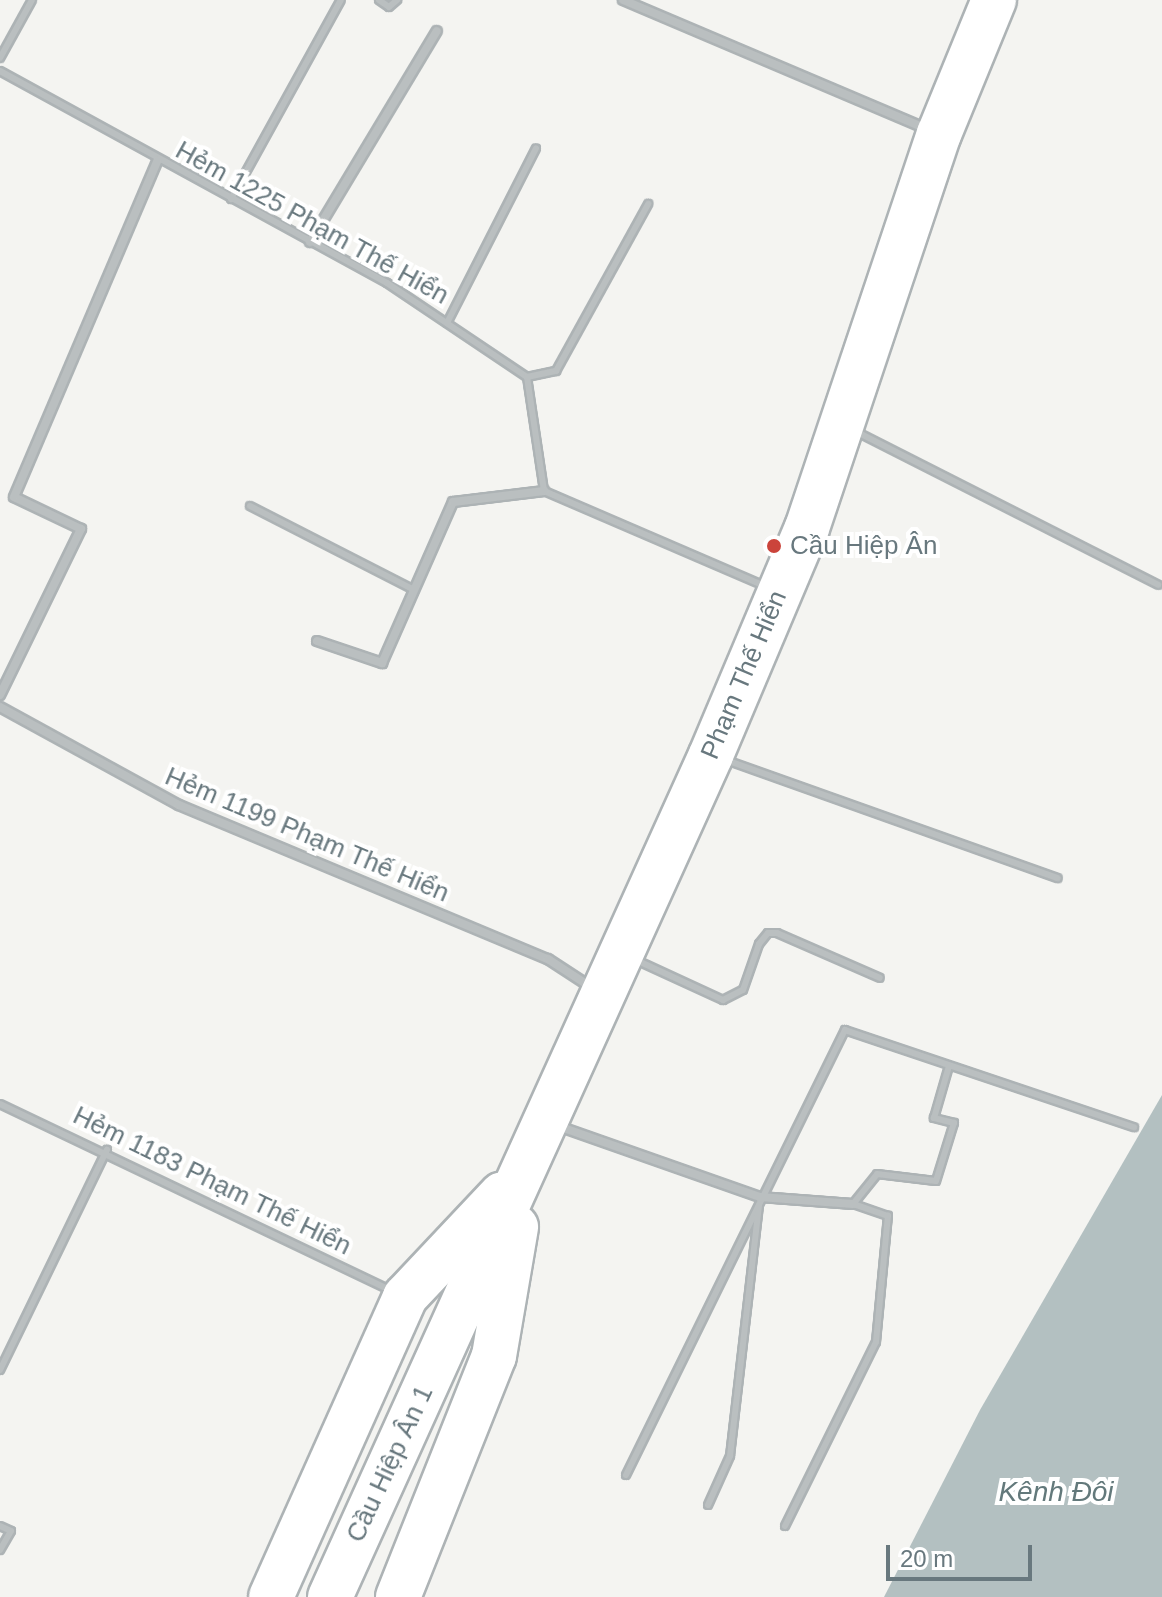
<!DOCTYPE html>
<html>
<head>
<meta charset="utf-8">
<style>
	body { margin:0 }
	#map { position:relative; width:1162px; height:1597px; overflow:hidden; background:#f4f4f1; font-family:Arial,sans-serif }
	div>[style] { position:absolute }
	.water>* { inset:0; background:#b3c0c1 }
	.roads { filter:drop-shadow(2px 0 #adb3b5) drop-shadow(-2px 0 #adb3b5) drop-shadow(0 2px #adb3b5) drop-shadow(0 -2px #adb3b5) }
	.service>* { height:6px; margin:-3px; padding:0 3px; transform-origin:3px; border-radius:3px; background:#babfc0 }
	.minor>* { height:8px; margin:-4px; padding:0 4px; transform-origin:4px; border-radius:4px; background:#babfc0 }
	.secondary>* { height:44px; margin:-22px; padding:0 22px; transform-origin:22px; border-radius:22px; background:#fff }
	.dots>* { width:22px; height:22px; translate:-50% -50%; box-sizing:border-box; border:4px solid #fff; border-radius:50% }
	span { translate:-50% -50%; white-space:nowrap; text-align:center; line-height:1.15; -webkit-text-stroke:8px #fff; paint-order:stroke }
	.street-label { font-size:26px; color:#68787e }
	.poi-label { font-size:26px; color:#68787e }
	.left { translate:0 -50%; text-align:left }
	.water-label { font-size:28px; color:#63797b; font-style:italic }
	.scale { position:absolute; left:886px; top:1545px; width:146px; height:36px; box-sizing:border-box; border:4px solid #68787e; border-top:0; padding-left:10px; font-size:24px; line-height:28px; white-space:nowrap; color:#68787e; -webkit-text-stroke:6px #fff; paint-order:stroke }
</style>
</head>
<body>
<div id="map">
	<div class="water">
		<i style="clip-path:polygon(1162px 1095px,1162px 1597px,884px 1597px,980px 1410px)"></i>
	</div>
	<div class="roads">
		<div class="service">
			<i style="left:379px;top:0;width:12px;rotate:35deg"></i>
			<i style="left:389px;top:7px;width:11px;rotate:-41deg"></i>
			<i style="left:0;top:58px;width:66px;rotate:-61.1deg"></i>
			<i style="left:0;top:71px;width:441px;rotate:28.7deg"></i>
			<i style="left:387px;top:283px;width:169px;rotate:33.9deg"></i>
			<i style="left:527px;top:377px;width:115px;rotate:81.5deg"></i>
			<i style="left:544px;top:491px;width:243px;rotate:23.3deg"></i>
			<i style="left:231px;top:199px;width:227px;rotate:-61.1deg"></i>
			<i style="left:447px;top:323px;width:196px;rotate:-63deg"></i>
			<i style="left:527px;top:377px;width:30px;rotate:-12deg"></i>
			<i style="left:556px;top:371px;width:191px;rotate:-61.1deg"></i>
			<i style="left:855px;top:431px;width:340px;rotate:26.9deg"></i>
			<i style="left:250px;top:506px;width:184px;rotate:27.1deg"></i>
			<i style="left:726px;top:760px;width:352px;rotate:19.6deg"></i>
			<i style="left:636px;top:960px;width:96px;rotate:24.7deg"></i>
			<i style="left:723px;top:1000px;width:22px;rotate:-27deg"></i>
			<i style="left:743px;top:990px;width:49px;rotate:-70.8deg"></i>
			<i style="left:759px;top:944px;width:14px;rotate:-51deg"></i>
			<i style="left:768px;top:933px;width:9px"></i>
			<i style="left:777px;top:933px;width:112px;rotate:23.6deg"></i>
			<i style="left:0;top:1104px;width:432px;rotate:25.5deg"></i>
			<i style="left:0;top:1370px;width:245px;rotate:-64.1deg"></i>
			<i style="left:626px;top:1475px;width:496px;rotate:-63.8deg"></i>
			<i style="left:845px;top:1030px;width:305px;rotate:18.6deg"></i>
			<i style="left:708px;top:1505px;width:54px;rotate:-65.8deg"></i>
			<i style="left:730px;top:1456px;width:253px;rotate:-83.4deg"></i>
			<i style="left:0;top:1526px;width:12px;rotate:24deg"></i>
			<i style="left:11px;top:1531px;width:22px;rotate:120deg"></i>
			<i style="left:785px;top:1526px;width:205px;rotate:-63.7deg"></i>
			<i style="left:876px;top:1342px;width:127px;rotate:-84.6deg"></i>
			<i style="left:888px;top:1216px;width:37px;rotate:-161deg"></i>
			<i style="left:853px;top:1204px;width:38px;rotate:-51deg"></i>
			<i style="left:877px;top:1174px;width:59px;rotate:6.8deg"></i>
			<i style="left:936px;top:1181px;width:61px;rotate:-72.8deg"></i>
			<i style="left:954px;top:1123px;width:21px;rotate:-166deg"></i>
			<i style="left:934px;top:1118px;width:54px;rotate:-73.9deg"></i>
		</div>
		<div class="minor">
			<i style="left:623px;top:0;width:330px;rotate:23deg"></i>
			<i style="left:310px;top:242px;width:246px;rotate:-59deg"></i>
			<i style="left:317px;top:641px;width:69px;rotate:18.7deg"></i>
			<i style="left:382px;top:663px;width:176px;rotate:-66.2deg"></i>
			<i style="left:453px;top:502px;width:92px;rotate:-6.9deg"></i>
			<i style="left:0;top:695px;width:185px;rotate:-64deg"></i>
			<i style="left:81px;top:529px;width:74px;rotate:-154.5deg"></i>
			<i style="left:14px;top:497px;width:366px;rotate:-66.9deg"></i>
			<i style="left:0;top:707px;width:204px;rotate:28.7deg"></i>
			<i style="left:179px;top:805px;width:400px;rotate:22.7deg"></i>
			<i style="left:548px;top:959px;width:51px;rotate:33.1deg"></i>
			<i style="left:558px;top:1126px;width:214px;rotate:19.4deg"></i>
			<i style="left:760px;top:1197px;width:93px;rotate:4.3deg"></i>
		</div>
		<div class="secondary">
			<i style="left:271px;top:1597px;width:329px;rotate:-65.9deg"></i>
			<i style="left:405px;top:1297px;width:141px;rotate:-46.7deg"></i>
			<i style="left:330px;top:1597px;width:924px;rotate:-65.65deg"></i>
			<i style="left:711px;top:755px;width:246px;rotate:-67.1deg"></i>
			<i style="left:807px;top:528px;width:416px;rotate:-71.5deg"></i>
			<i style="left:939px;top:134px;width:145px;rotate:-67.7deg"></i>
			<i style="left:398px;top:1597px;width:259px;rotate:-68.3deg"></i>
			<i style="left:494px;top:1356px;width:131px;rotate:-80.3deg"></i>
		</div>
	</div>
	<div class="dots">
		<i style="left:774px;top:546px;background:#cb443b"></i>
	</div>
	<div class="street-label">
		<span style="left:312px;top:223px;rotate:29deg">Hẻm 1225 Phạm Thế Hiển</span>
		<span style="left:744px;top:675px;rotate:-67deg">Phạm Thế Hiển</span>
		<span style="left:307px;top:835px;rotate:23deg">Hẻm 1199 Phạm Thế Hiển</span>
		<span style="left:212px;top:1181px;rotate:26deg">Hẻm 1183 Phạm Thế Hiển</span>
		<span style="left:390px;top:1464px;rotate:-65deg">Cầu Hiệp Ân 1</span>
	</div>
	<div class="poi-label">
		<span class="left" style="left:790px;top:546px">Cầu Hiệp Ân</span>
	</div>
	<div class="water-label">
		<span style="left:1056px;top:1492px">Kênh Đôi</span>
	</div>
	<div class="scale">20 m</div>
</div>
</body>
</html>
